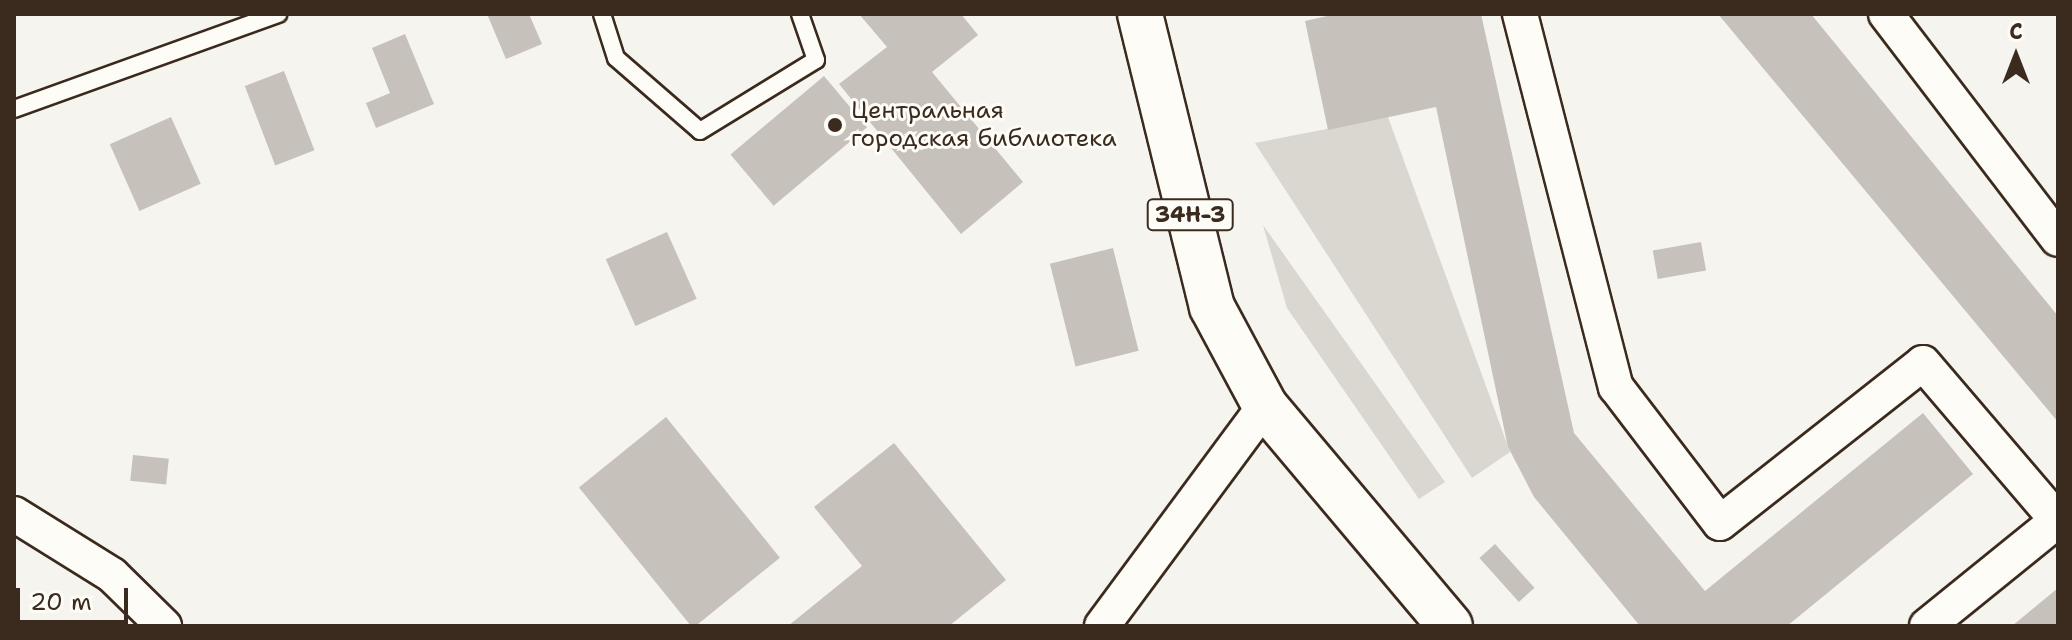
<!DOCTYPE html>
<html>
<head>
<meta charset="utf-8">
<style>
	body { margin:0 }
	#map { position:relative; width:2072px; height:640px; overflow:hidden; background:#f5f4ee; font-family:"Shantell Sans",sans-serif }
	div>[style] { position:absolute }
	.green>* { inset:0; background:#dad6d0 }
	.building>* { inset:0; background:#c7c1bb; transform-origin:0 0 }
	.roads { filter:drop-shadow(2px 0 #3b2a1e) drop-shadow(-2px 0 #3b2a1e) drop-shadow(0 2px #3b2a1e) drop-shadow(0 -2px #3b2a1e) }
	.service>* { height:16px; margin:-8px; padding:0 8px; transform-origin:8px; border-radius:8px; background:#fdfcf7 }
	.minor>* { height:34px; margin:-17px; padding:0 17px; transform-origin:17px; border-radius:17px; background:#fdfcf7 }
	.primary>* { height:44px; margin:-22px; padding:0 22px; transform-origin:22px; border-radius:22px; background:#fdfcf7 }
	.dots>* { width:22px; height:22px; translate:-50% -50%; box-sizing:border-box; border:4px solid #fdfcf7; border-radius:50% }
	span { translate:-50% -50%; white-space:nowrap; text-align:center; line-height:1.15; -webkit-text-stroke:6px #fdfcf7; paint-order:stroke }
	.shield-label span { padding:2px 6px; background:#fdfcf7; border:2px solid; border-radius:6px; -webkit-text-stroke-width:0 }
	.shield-label { font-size:22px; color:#3b2a1e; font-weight:700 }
	.poi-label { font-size:24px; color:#3b2a1e }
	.left { translate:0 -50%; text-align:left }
	.frame { position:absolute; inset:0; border:16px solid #3b2a1e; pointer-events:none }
	.north { position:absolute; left:1976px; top:16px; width:80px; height:80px; -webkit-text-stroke:6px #fdfcf7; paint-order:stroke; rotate:0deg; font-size:22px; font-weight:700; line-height:32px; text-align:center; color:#3b2a1e }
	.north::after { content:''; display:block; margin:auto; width:28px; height:36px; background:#3b2a1e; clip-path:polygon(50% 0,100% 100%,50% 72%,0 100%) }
	.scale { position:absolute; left:16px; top:588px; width:112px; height:36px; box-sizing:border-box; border:4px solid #3b2a1e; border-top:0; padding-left:10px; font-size:24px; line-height:28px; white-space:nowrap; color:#3b2a1e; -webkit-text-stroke:6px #fdfcf7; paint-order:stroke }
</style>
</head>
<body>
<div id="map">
	<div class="green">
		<i style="clip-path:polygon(1388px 117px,1510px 452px,1472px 478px,1255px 143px)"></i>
		<i style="clip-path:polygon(1263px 225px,1445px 482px,1419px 499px,1287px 308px)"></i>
	</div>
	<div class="building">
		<i style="clip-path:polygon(487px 14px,529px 14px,542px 44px,506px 59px)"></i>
		<i style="clip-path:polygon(859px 14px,961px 14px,978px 35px,932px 72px,1023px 182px,961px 234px,839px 84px,887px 47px)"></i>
		<i style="clip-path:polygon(1336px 14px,1481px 14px,1574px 433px,1705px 591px,1923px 413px,1973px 474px,1787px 626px,1640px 626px,1534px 497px,1508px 447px,1436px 107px,1328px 130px,1305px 21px)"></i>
		<i style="clip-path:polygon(1718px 14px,1811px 14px,2058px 316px,2058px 422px)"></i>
		<i style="clip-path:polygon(405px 34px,434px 104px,376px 128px,366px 103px,390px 93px,372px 48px)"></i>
		<i style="left:284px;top:71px;width:85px;height:42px;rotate:69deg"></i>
		<i style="left:824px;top:76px;width:67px;height:122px;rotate:50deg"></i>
		<i style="left:171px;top:117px;width:73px;height:67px;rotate:66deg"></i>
		<i style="left:667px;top:232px;width:73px;height:67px;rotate:66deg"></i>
		<i style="left:1701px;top:242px;width:29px;height:49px;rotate:80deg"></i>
		<i style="left:1113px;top:248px;width:106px;height:65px;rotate:76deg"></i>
		<i style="left:666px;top:417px;width:181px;height:112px;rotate:51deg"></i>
		<i style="clip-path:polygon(894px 443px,1006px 580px,949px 626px,788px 626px,862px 566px,814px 507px)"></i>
		<i style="left:133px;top:455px;width:36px;height:26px;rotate:6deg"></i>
		<i style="left:1495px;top:544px;width:59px;height:21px;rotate:48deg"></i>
		<i style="clip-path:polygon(2058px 588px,2058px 626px,2012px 626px)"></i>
	</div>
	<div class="roads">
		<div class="service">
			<i style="left:602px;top:14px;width:46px;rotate:72.3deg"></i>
			<i style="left:616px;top:58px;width:111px;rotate:41deg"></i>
			<i style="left:700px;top:131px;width:136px;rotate:-31.5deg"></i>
			<i style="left:816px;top:60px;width:49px;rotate:-109.2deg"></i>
			<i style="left:14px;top:109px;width:281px;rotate:-19.8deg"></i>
		</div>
		<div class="minor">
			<i style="left:1520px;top:14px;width:385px;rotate:75.6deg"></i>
			<i style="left:1616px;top:387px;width:171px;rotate:52.6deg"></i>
			<i style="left:1720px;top:523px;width:258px;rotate:-38.2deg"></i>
			<i style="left:1923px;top:363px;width:206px;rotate:49.5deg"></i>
			<i style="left:1886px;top:14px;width:283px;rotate:52.6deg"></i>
			<i style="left:14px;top:514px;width:115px;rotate:31.9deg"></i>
			<i style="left:112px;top:575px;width:73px;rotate:44.4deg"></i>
			<i style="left:1102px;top:626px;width:274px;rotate:-53.5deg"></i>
			<i style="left:1927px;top:626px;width:169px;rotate:-39deg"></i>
		</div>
		<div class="primary">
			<i style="left:1140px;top:14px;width:302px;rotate:76.2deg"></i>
			<i style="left:1212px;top:307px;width:112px;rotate:61.8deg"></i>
			<i style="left:1265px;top:406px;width:287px;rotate:49.9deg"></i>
		</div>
	</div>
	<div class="dots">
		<i style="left:835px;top:125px;background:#3b2a1e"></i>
	</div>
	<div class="shield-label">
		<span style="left:1190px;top:215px">34Н-3</span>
	</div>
	<div class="poi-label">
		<span class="left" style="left:851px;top:125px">Центральная<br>городская библиотека</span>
	</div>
	<div class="frame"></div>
	<div class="north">С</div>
	<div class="scale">20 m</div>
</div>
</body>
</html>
